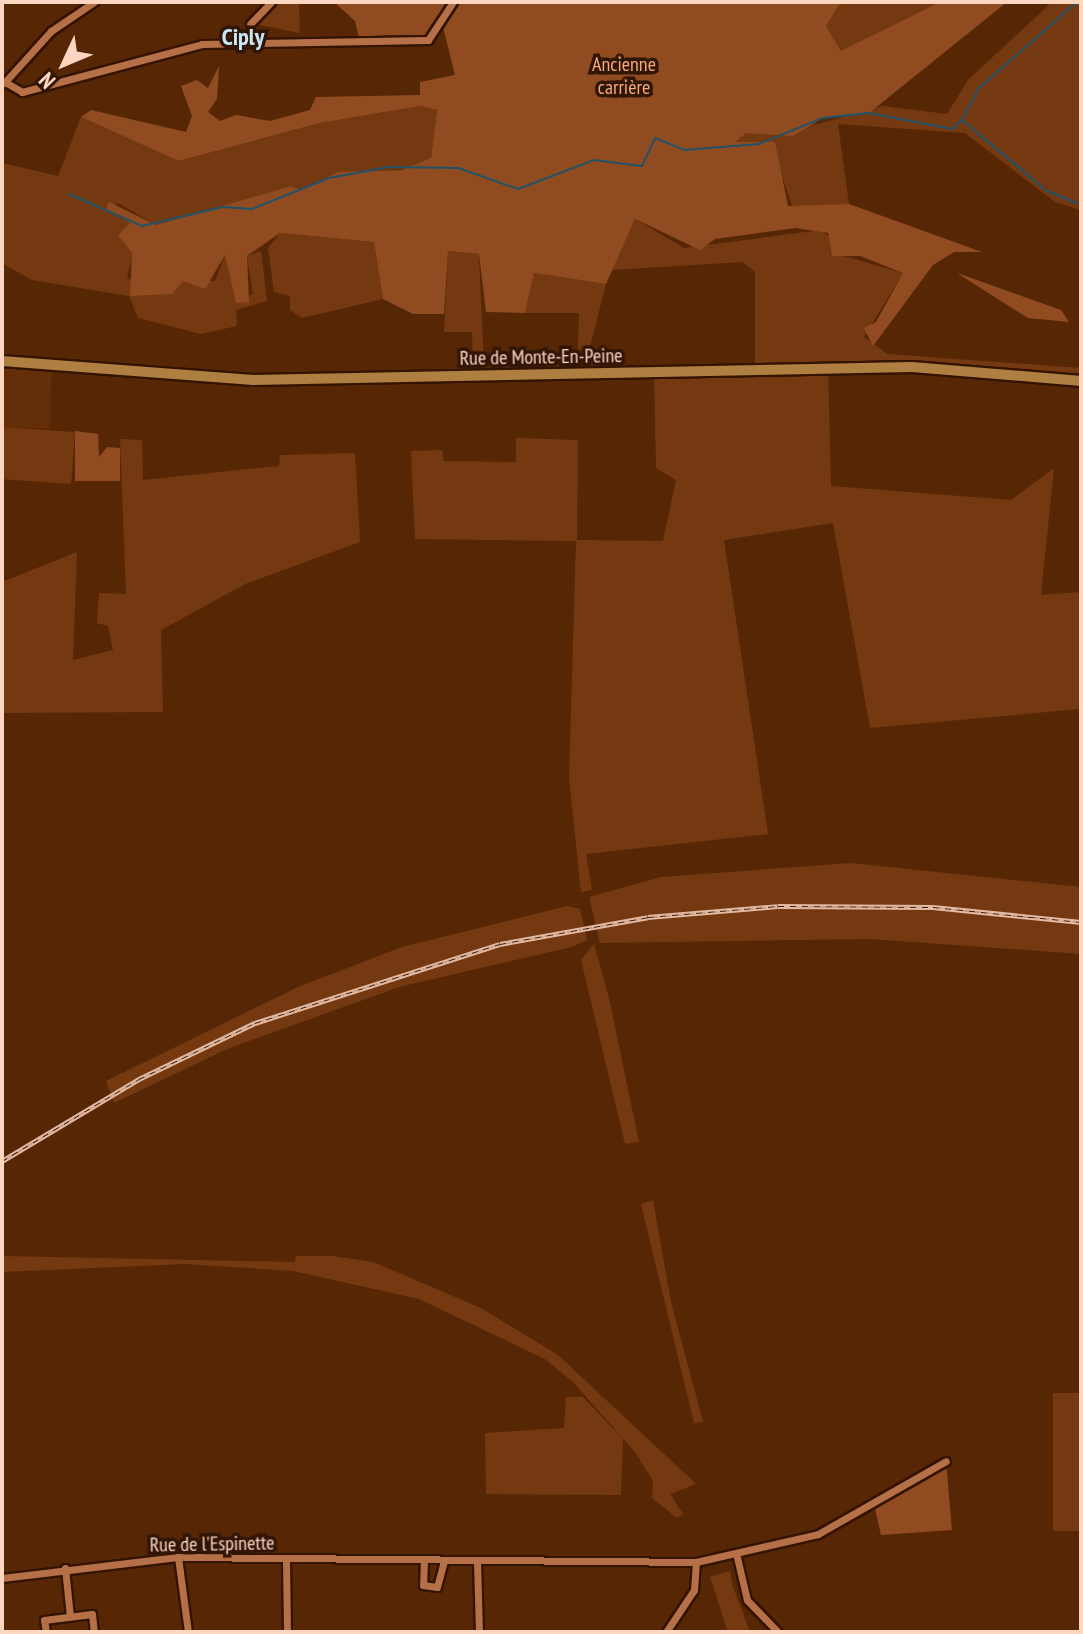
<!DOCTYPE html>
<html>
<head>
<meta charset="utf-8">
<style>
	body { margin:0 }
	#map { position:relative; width:1083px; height:1634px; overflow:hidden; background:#572705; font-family:"PT Sans Narrow",sans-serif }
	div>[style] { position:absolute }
	.built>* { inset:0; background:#642e08; transform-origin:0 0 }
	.green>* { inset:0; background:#743910; transform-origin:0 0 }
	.forest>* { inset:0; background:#904c20 }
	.stream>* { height:2px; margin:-1px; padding:0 1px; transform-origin:1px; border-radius:1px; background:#205369 }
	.roads { filter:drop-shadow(2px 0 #341300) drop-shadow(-2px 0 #341300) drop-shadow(0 2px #341300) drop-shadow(0 -2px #341300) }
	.minor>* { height:7px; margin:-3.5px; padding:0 3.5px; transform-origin:3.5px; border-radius:3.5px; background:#b57047 }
	.secondary>* { height:10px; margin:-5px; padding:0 5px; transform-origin:5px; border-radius:5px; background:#af7f41 }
	.rail>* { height:5px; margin-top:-2.5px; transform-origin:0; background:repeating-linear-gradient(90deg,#311505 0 6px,#e2baa4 0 12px); box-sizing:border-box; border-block:2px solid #e2baa4 }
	span { translate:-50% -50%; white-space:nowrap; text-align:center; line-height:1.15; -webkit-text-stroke:7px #311505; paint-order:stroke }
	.park-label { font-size:20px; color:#f8a97d }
	.street-label { font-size:20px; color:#fdd6c2 }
	.quarter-label { font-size:24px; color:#c9e9f9; font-weight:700 }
	.frame { position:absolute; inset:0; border:4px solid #fdd6c2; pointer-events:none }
	.north { position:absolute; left:24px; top:24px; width:80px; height:80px; -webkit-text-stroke:6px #311505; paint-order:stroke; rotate:226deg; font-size:22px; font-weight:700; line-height:32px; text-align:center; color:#fdd6c2 }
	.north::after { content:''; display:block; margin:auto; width:28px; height:36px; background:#fdd6c2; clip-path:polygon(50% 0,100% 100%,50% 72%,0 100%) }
</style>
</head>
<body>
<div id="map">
	<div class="built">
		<i style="left:2px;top:361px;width:50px;height:66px;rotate:2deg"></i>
	</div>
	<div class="green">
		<i style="clip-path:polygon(275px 2px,299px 2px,300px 33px,254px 24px)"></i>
		<i style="clip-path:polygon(841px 2px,940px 2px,941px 6px,841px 51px,826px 26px)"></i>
		<i style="clip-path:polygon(1052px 2px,1081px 2px,1081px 210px,1055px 202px,965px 133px,838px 124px,849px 204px,793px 208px,774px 153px,735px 144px,746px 133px,789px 132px,882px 106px,947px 114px,968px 80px)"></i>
		<i style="clip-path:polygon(420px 106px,437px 110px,431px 158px,419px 168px,338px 173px,301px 190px,291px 186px,156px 225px,118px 203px,106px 209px,131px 223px,124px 240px,133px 253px,127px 279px,215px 281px,225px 255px,236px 302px,253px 294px,247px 256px,261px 251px,267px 301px,236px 310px,237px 326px,201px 334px,138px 318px,129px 296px,32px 280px,2px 263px,2px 163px,58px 176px,81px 117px,180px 161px,320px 123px)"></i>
		<i style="clip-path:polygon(635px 219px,684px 248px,820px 230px,833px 239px,830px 252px,903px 273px,864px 337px,887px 354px,1081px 368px,1081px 381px,828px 369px,831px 486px,1011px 500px,1054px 468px,1041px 595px,1081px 592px,1081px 709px,870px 728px,833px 523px,724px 540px,768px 834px,586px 854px,592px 890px,581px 892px,569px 778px,576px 541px,415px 539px,411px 451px,442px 450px,444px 461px,516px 462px,516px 438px,578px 440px,577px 540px,663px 541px,676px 480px,656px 468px,654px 372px,755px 369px,755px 272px,743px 262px,612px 270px)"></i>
		<i style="clip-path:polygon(280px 233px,374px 242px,383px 299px,302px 318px,290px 310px,290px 296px,274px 292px,268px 248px)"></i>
		<i style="clip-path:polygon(448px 251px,479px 254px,484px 367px,473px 366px,472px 332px,444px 332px)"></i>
		<i style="clip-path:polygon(534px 273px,606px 284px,589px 351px,578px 349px,579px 313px,525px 313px)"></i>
		<i style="left:2px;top:427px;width:73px;height:52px;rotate:4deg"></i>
		<i style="clip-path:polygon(120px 439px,142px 440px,143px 480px,279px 466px,280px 455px,355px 453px,360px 542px,245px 584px,161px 630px,163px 712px,2px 713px,2px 582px,77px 552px,73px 660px,113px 650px,108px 626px,97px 623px,99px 593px,126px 594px)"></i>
		<i style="clip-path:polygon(851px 863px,1081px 887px,1081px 954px,871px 939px,600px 943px,589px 897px,661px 877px)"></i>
		<i style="clip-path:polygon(567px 906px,580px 909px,587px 940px,572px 947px,399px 987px,227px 1049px,114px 1103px,106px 1081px,298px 987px,402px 947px)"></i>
		<i style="clip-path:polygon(594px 944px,609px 998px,639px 1142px,625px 1144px,581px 960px)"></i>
		<i style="clip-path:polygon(653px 1200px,671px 1302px,703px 1422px,694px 1423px,641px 1204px)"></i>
		<i style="clip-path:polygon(2px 1256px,295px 1262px,296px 1256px,332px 1256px,373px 1262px,481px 1308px,558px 1355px,696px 1484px,670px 1494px,683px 1514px,677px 1518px,652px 1498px,653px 1481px,635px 1452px,573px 1382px,545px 1359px,419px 1299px,293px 1271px,185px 1264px,2px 1272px)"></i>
		<i style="left:1081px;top:1393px;width:138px;height:28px;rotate:90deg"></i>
		<i style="clip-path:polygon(566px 1397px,583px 1397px,623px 1439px,621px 1495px,486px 1494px,485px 1433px,564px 1428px)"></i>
		<i style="clip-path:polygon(730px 1571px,732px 1584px,750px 1632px,728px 1632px,710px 1577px)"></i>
	</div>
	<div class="forest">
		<i style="clip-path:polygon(334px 2px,841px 2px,826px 26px,841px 51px,940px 2px,1007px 2px,869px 113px,823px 118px,793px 136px,746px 133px,736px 142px,775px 142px,788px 206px,849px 204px,982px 252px,954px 252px,933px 265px,873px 346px,864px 328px,876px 322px,903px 273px,860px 256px,832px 256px,828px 233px,796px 228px,715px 239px,700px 250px,635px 219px,606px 284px,534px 273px,525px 313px,486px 312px,479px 254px,448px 251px,444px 314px,413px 314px,383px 299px,374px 242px,280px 233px,247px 256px,249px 302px,236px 303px,225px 255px,205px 289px,183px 281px,172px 294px,130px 296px,132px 253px,118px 235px,130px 223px,106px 209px,109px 202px,156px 225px,291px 186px,301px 190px,338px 172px,402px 170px,431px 158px,437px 110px,420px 106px,320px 123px,179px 161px,81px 117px,91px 110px,186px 132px,192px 116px,181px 86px,197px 80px,208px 88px,219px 66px,217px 99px,208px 112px,220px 121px,236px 115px,270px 121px,310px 110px,316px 97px,420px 95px,420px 82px,455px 75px,442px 23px,428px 40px,360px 42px,355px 21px)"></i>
		<i style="clip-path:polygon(957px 273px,1061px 310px,1069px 322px,1028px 318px)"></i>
		<i style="clip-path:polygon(75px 431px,98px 434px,99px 457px,107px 447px,120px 448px,120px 481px,75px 481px)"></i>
		<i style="clip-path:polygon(946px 1461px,952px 1530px,881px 1535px,873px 1500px)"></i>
	</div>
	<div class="stream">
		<i style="left:962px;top:120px;width:36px;rotate:-62deg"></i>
		<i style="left:979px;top:88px;width:130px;rotate:-41.3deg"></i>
		<i style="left:69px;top:194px;width:80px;rotate:23.7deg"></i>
		<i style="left:142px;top:226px;width:83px;rotate:-13.2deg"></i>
		<i style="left:223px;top:207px;width:29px;rotate:4deg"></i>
		<i style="left:252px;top:209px;width:83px;rotate:-21.9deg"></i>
		<i style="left:329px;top:178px;width:61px;rotate:-10.4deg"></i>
		<i style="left:389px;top:167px;width:69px;rotate:0.8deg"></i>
		<i style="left:458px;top:168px;width:64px;rotate:19.3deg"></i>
		<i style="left:518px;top:189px;width:81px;rotate:-20.9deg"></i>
		<i style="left:594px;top:160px;width:48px;rotate:7.1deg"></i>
		<i style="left:642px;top:166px;width:31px;rotate:-65deg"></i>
		<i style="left:655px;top:138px;width:31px;rotate:22deg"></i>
		<i style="left:684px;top:150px;width:75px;rotate:-4.6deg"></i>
		<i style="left:759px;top:144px;width:68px;rotate:-22.4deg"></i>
		<i style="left:822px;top:118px;width:47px;rotate:-6.1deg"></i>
		<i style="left:869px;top:113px;width:85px;rotate:10.9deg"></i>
		<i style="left:952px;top:129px;width:13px;rotate:-42deg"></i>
		<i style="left:962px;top:120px;width:111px;rotate:39.9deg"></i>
		<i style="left:1047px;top:191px;width:37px;rotate:22deg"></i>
	</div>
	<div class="roads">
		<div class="minor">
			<i style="left:250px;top:24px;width:30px;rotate:-46deg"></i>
			<i style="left:5px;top:82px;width:20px;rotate:30deg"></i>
			<i style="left:22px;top:92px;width:186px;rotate:-14.9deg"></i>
			<i style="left:202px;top:44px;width:226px;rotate:-1deg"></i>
			<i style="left:428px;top:40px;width:45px;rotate:-56.7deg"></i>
			<i style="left:4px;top:83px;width:70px;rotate:-47.9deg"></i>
			<i style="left:51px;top:31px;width:52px;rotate:-34deg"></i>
			<i style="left:736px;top:1553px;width:48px;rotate:76.8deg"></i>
			<i style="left:747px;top:1600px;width:45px;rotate:45.9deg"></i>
			<i style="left:178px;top:1557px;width:76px;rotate:82.4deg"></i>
			<i style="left:286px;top:1559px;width:73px;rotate:89.2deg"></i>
			<i style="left:424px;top:1560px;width:25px;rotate:92deg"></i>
			<i style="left:423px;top:1585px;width:14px;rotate:8deg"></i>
			<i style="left:437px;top:1587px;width:27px;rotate:-75deg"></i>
			<i style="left:477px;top:1561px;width:71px;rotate:88.4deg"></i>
			<i style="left:65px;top:1568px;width:48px;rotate:84.1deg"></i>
			<i style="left:2px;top:1578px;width:177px;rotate:-6.8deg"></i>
			<i style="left:178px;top:1557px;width:518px;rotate:0.55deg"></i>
			<i style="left:696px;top:1562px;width:125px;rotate:-12.9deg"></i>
			<i style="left:818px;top:1534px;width:147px;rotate:-29.7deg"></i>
			<i style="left:46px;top:1632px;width:12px;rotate:-99deg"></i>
			<i style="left:44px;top:1620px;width:48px;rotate:-7.1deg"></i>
			<i style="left:92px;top:1614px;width:18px;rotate:84deg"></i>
			<i style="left:666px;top:1632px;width:50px;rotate:-56.3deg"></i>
			<i style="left:694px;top:1590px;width:28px;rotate:-86deg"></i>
		</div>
		<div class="secondary">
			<i style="left:2px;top:361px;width:252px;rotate:4.3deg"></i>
			<i style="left:253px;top:380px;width:659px;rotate:-1.13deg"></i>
			<i style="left:912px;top:367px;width:170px;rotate:4.7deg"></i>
		</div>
	</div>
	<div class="rail">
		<i style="left:2px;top:1161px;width:160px;rotate:-30.9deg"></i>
		<i style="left:139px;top:1079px;width:129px;rotate:-25.8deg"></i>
		<i style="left:255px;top:1023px;width:257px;rotate:-17.9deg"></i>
		<i style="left:500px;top:944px;width:150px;rotate:-10.3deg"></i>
		<i style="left:648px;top:917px;width:130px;rotate:-4.8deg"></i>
		<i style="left:778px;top:906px;width:155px;rotate:0.4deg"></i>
		<i style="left:933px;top:907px;width:149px;rotate:5.8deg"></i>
	</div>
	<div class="park-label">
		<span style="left:624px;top:76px">Ancienne<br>carrière</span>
	</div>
	<div class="street-label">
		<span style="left:541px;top:357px;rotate:-1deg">Rue de Monte-En-Peine</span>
		<span style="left:212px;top:1544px;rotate:-1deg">Rue de l'Espinette</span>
	</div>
	<div class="quarter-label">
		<span style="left:243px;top:37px">Ciply</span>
	</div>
	<div class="frame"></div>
	<div class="north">N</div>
</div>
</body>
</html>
